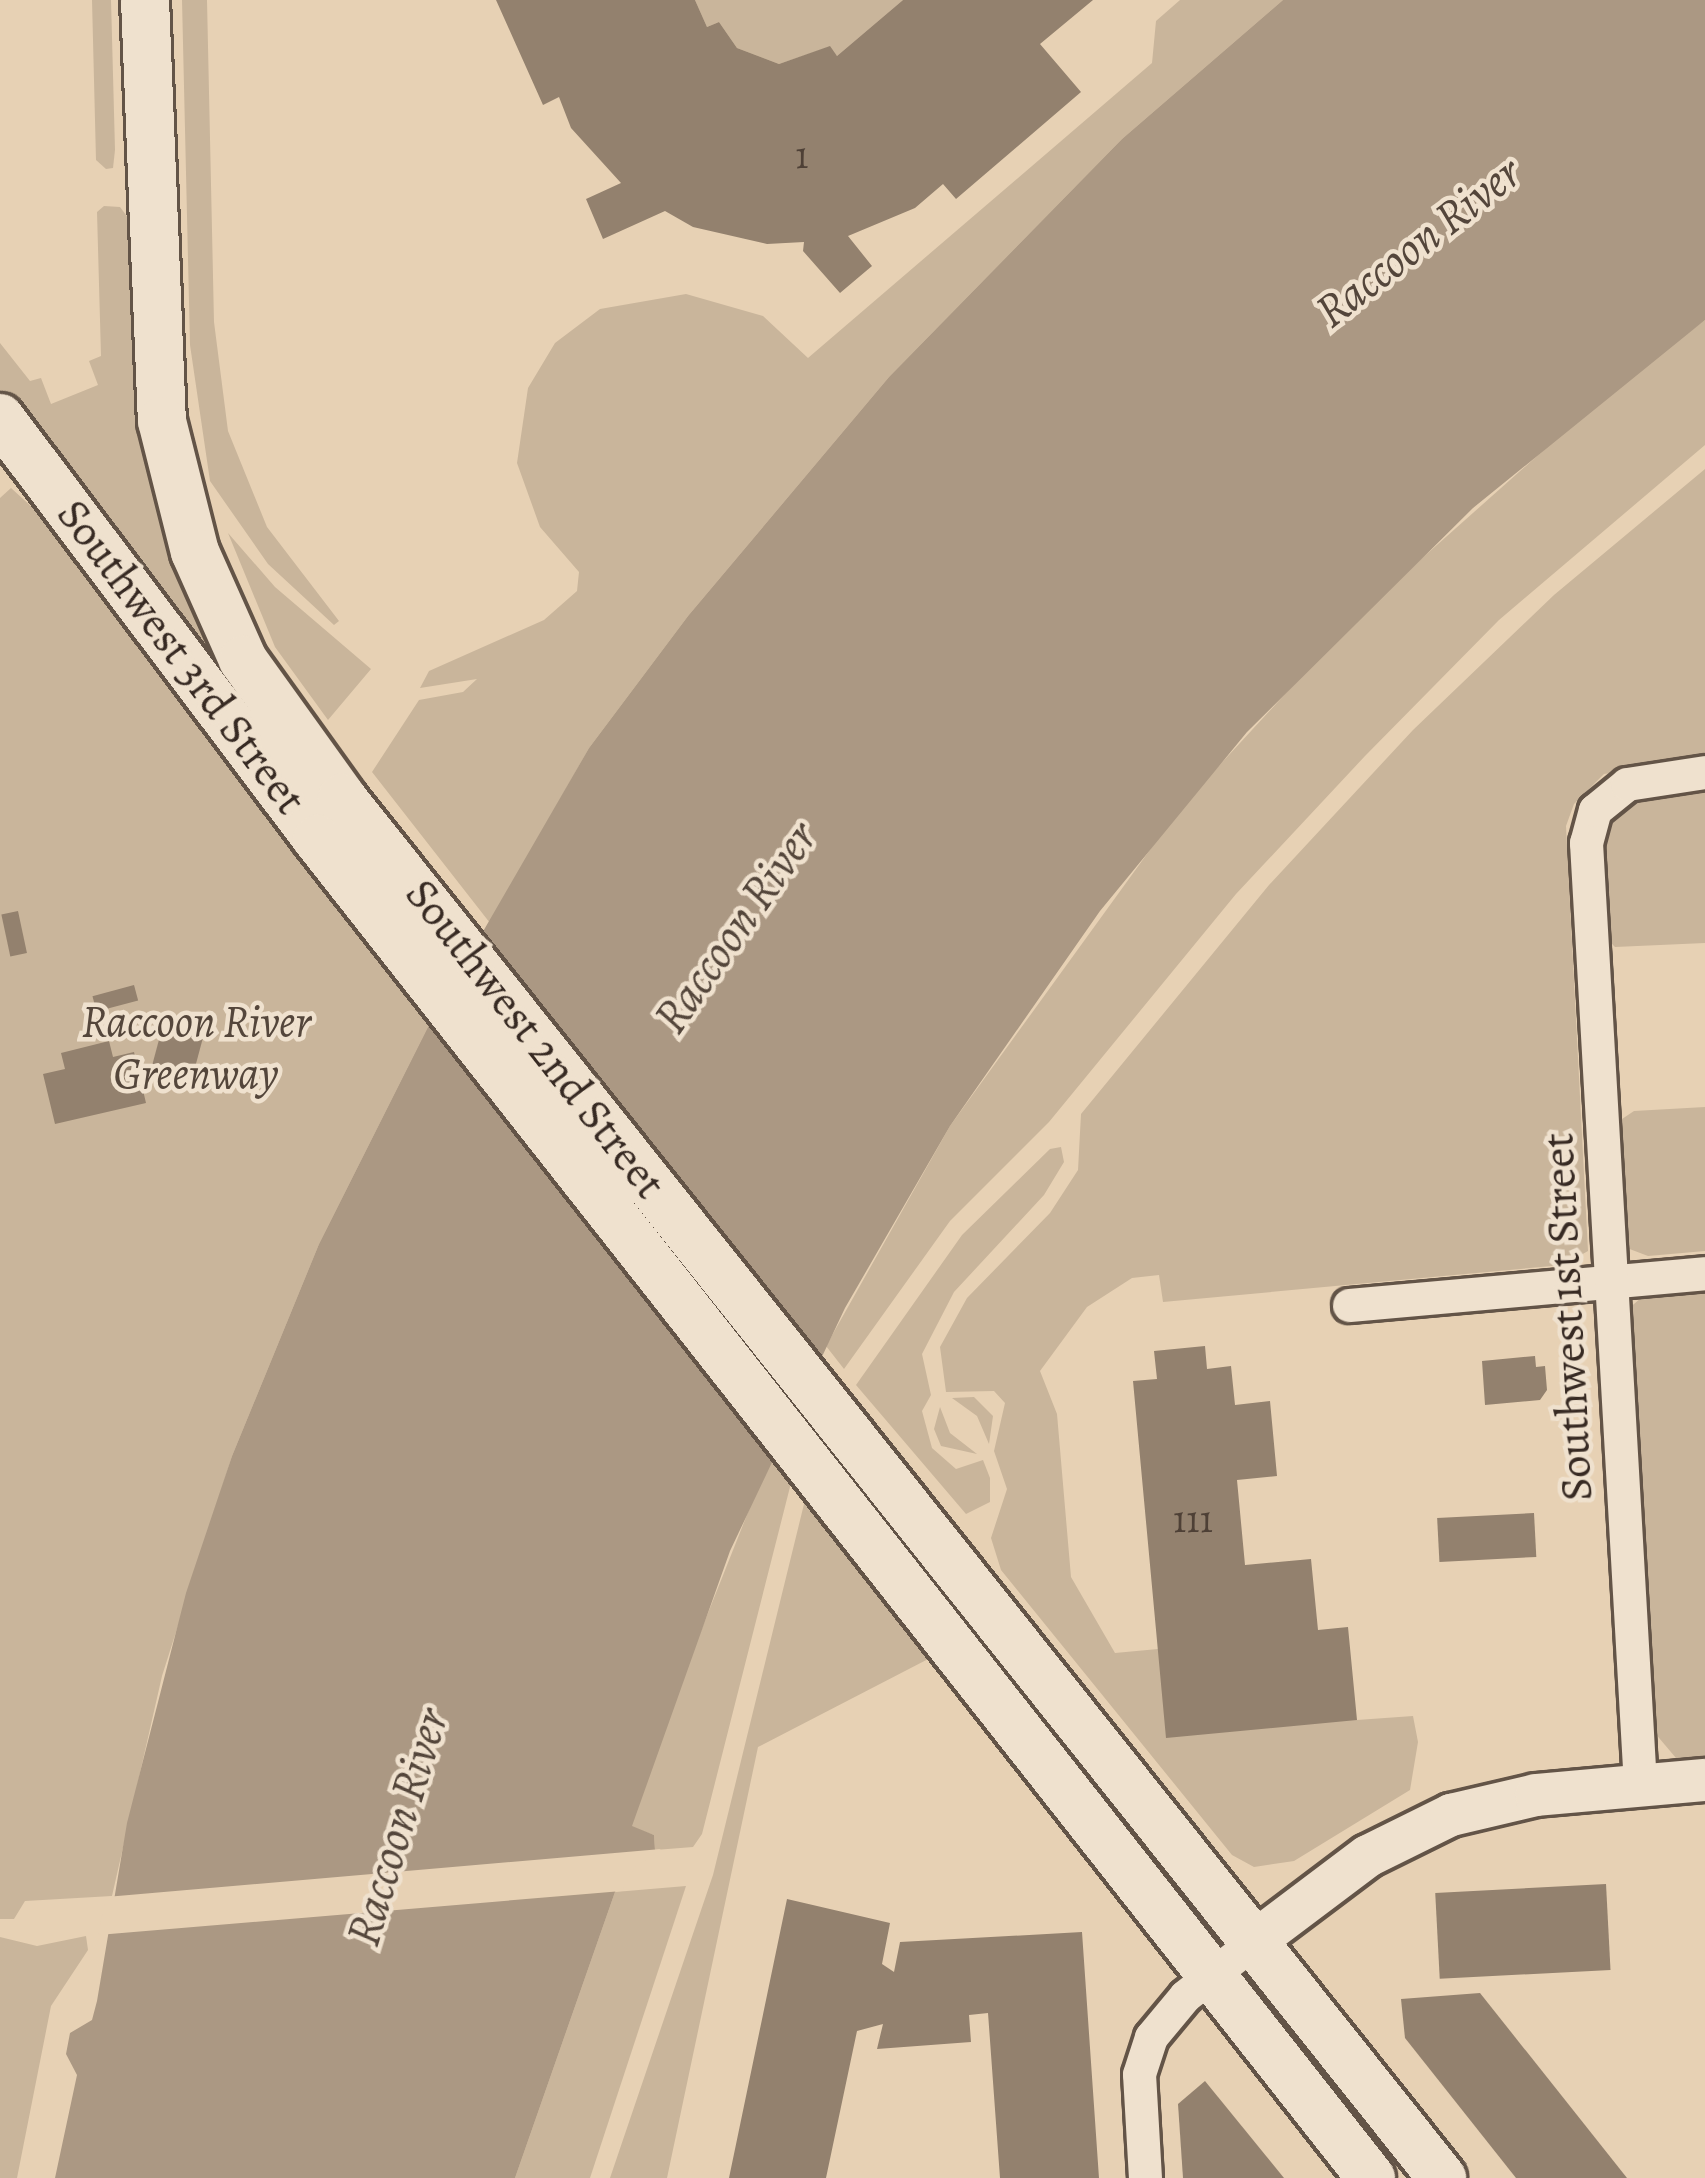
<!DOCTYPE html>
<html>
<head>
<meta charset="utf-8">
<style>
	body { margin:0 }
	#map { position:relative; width:1705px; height:2178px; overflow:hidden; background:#e7d1b4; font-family:Alegreya,serif }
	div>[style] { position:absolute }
	.green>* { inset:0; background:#c9b59b }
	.water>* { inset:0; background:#ab9883 }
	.pier>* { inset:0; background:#e7d1b4 }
	.building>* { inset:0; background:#93816e; transform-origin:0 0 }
	.roads { filter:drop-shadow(3px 0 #635447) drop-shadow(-3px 0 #635447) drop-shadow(0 3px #635447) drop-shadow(0 -3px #635447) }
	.minor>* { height:33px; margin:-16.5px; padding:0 16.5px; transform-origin:16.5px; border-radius:16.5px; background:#efe1ce }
	.tertiary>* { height:42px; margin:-21px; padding:0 21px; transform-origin:21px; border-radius:21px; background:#efe1ce }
	.secondary>* { height:48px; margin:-24px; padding:0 24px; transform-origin:24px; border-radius:24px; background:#efe1ce }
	span { translate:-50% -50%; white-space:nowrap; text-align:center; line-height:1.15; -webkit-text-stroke:9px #efe1ce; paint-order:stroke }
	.number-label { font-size:39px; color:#4e4036 }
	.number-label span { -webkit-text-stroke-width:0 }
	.street-label { font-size:45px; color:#372a23 }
	.park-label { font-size:45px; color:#54463b; font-style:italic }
	.water-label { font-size:48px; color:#54463b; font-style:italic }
</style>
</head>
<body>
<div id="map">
	<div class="green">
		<i style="clip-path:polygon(92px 0,111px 0,115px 150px,113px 168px,106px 169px,96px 160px)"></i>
		<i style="clip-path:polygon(182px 0,207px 0,214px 322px,228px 431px,267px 527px,339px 621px,334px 625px,268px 564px,210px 481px,190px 345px)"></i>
		<i style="clip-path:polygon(695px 0,903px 0,837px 56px,829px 47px,779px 64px,737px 48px,719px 22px,707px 27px)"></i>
		<i style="clip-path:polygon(1180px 0,1283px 0,1122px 139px,889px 377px,688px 616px,589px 748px,490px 923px,372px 772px,419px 700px,463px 692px,477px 679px,420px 688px,429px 671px,544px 620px,577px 591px,579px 572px,540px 527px,517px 463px,528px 388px,555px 343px,600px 309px,686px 294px,763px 316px,808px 358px,1152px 63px,1156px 21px)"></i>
		<i style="clip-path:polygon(104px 206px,120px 207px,132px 223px,267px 744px,0 392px,0 343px,30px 381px,41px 378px,51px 404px,98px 385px,89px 361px,101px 356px,97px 212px)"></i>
		<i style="clip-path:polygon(1705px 320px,1705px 445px,1499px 620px,1365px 756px,1236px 894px,1049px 1122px,950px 1221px,844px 1369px,826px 1346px,950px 1126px,1181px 807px,1357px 616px,1599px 401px)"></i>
		<i style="clip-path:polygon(0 454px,429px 1025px,319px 1244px,232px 1456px,162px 1676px,112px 1896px,25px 1901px,14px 1919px,0 1919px,0 498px,11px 488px,33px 508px)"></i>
		<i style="clip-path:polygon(1705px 469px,1705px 759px,1604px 774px,1574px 804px,1566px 826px,1588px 1251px,1563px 1265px,1163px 1302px,1159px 1275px,1132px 1278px,1087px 1307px,1040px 1371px,1057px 1414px,1071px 1577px,1115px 1653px,1158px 1649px,1357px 1720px,1413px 1716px,1418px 1742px,1410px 1790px,1294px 1861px,1254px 1867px,1232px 1855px,1001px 1570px,991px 1538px,1007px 1489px,994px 1451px,1005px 1403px,994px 1391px,946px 1392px,940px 1347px,967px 1298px,1050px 1213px,1078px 1170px,1081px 1114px,1269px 885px,1413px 730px,1554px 595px)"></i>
		<i style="clip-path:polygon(228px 533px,275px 587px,371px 669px,328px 720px,275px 647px)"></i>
		<i style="clip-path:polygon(1705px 785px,1705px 943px,1615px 947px,1608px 940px,1601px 837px,1610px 819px,1634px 797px)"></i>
		<i style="clip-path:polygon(1705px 1107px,1705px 1251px,1648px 1256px,1627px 1248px,1619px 1121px,1634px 1111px)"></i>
		<i style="clip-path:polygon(1061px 1147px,1064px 1162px,1044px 1195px,954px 1292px,922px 1354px,931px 1395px,922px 1411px,932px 1448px,956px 1469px,983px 1460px,990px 1478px,990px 1502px,966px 1514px,856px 1385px,962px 1235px,1050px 1149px)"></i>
		<i style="clip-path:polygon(1705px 1287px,1705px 1756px,1676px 1758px,1654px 1732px,1627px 1310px,1648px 1292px)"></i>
		<i style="clip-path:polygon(974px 1397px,993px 1416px,989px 1444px,977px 1416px,952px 1398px)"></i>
		<i style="clip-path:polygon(940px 1407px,950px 1433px,977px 1454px,941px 1446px,934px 1429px)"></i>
		<i style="clip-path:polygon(770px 1457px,791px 1483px,702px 1834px,693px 1847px,655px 1850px,654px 1835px,631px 1827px,650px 1759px)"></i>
		<i style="clip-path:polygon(805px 1500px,934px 1656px,758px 1747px,667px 2178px,610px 2178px,713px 1875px)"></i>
		<i style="clip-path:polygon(686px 1886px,590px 2178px,515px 2178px,615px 1892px)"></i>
		<i style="clip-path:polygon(86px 1936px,88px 1950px,51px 2006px,17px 2178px,0 2178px,0 1937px,37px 1946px)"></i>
	</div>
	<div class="water">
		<i style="clip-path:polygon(1283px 0,1705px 0,1705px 320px,1473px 508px,1247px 732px,1100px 911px,950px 1126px,845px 1308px,730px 1551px,632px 1826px,654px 1835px,655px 1850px,630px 1863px,615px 1892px,515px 2178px,55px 2178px,77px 2075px,66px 2054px,70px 2033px,92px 2020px,97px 2001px,127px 1823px,186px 1593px,232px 1456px,319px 1244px,429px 1025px,589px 748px,688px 616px,889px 377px,1122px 139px)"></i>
	</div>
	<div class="pier">
		<i style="clip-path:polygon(661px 1849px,634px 1868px,622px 1891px,98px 1935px,106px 1897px)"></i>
	</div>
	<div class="building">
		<i style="clip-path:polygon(496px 0,695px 0,707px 27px,719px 22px,737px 48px,779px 64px,830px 46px,837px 56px,903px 0,1093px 0,1040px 44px,1081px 92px,956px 199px,943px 184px,915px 208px,848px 236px,872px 266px,840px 293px,803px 251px,804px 242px,767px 244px,693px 227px,665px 211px,603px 239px,586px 199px,621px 183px,571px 128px,559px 97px,543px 105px)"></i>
		<i style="left:18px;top:911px;width:43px;height:17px;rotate:78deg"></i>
		<i style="left:134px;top:985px;width:16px;height:43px;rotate:75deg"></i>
		<i style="left:164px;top:1021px;width:42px;height:45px;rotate:15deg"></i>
		<i style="clip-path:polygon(109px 1041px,113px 1057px,134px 1052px,146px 1103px,55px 1124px,43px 1074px,65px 1069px,61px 1053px)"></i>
		<i style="clip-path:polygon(1205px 1346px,1207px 1369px,1231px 1366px,1235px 1405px,1270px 1401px,1277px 1476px,1237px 1480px,1245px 1565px,1311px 1559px,1318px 1630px,1348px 1627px,1357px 1720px,1166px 1738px,1133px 1381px,1157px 1379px,1154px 1351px)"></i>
		<i style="clip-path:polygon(1535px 1356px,1536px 1367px,1545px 1366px,1547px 1390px,1540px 1400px,1485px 1405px,1482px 1361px)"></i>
		<i style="left:1534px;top:1513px;width:44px;height:97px;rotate:87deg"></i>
		<i style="left:1606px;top:1884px;width:86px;height:171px;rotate:87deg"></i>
		<i style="clip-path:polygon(787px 1899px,890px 1923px,882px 1964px,894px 1972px,900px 1942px,1082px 1932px,1099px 2178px,1000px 2178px,988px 2013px,969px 2015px,971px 2042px,877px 2049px,883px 2024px,857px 2031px,826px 2178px,729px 2178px)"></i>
		<i style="clip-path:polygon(1480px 1993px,1627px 2178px,1516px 2178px,1405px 2038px,1401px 1999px)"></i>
		<i style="clip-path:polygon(1205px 2081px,1284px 2178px,1183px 2178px,1178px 2104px)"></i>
	</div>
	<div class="roads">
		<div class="minor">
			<i style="left:1349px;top:1305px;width:357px;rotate:-5.1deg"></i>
			<i style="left:1640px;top:1785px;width:944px;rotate:-93.28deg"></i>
			<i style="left:1586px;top:843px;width:34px;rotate:-75deg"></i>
			<i style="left:1595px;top:810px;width:41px;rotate:-39.1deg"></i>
			<i style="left:1627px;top:784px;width:79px;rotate:-8.7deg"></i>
			<i style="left:1145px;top:2178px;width:104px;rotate:-93.3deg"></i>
			<i style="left:1139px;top:2074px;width:39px;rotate:-72deg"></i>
			<i style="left:1151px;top:2037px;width:53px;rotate:-50.3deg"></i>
			<i style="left:1185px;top:1996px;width:89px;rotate:-38.2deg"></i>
		</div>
		<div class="tertiary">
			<i style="left:1255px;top:1941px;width:141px;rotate:-37deg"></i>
			<i style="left:1368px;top:1856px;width:93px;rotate:-26.3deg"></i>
			<i style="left:1451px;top:1815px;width:87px;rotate:-13.2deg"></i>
			<i style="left:1536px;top:1795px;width:170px;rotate:-5.1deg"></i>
		</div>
		<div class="secondary">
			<i style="left:145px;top:0;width:421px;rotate:87.7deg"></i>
			<i style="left:162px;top:421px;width:135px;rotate:75.9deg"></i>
			<i style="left:195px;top:552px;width:118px;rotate:66deg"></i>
			<i style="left:243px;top:660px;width:170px;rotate:54.3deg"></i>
			<i style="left:342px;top:798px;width:1765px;rotate:51.44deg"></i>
			<i style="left:0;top:418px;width:527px;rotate:53.02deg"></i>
			<i style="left:317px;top:839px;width:1704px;rotate:51.79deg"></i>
		</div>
	</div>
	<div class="number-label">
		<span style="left:802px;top:155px">1</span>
		<span style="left:1193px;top:1519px">111</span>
	</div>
	<div class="street-label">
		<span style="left:181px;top:657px;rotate:53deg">Southwest 3rd Street</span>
		<span style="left:535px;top:1039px;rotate:52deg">Southwest 2nd Street</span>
		<span style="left:1568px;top:1317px;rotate:-93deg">Southwest 1st Street</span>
	</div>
	<div class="park-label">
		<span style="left:196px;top:1048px">Raccoon River<br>Greenway</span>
	</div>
	<div class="water-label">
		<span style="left:1418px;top:242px;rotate:-38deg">Raccoon River</span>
		<span style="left:735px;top:927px;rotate:-55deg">Raccoon River</span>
		<span style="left:397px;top:1827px;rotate:-73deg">Raccoon River</span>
	</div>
</div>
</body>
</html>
